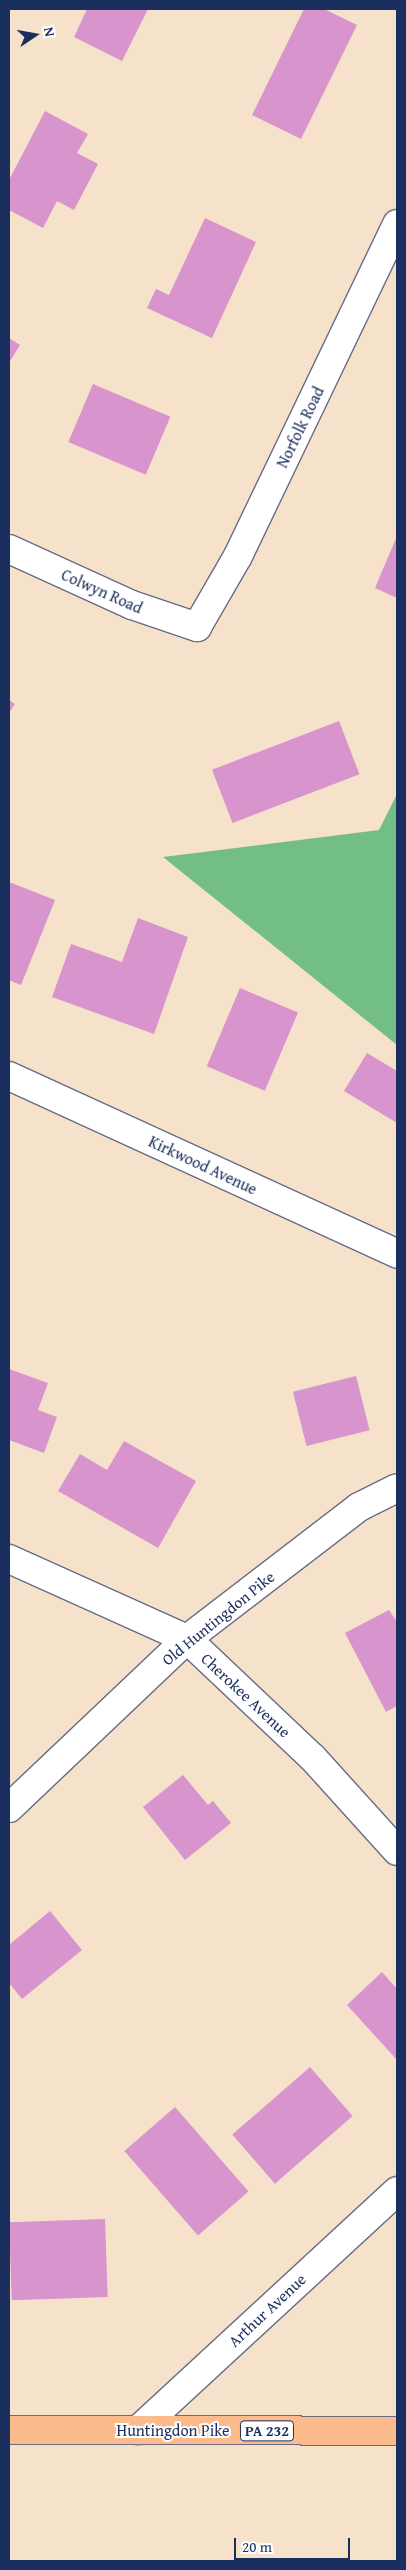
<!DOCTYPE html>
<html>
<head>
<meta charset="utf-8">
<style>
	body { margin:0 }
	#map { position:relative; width:406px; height:2570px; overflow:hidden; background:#f6e1ca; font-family:"Gentium Book Plus",serif }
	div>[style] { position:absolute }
	.forest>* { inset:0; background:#73be85 }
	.building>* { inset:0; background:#d794cd; transform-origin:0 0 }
	.roads { filter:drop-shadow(1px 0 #686d84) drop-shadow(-1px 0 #686d84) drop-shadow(0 1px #686d84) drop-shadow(0 -1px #686d84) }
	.minor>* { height:28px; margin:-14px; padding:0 14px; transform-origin:14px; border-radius:14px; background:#fff }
	.primary>* { height:28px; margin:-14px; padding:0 14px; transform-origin:14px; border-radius:14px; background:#fbbb8d }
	span { translate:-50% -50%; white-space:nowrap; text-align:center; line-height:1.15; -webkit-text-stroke:4px #fff; paint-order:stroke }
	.shield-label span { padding:1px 4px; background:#fff; border:1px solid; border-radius:4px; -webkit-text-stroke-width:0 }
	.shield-label { font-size:15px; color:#1b2f5e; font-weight:700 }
	.street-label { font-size:16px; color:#1b2f5e }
	.frame { position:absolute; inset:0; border:10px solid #1b2f5e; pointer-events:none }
	.north { position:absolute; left:10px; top:10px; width:50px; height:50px; -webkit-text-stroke:4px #fff; paint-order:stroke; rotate:78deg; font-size:14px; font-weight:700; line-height:20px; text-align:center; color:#1b2f5e }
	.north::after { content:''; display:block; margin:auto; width:18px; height:22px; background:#1b2f5e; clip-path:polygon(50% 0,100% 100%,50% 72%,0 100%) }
	.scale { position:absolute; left:234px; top:2538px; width:116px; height:22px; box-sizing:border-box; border:2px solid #1b2f5e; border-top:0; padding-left:6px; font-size:15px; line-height:18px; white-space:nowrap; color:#1b2f5e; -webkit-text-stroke:4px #fff; paint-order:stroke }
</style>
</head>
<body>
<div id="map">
	<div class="forest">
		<i style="clip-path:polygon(397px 794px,397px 1045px,163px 857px,379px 830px)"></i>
	</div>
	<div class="building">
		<i style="clip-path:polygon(87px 9px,148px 9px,122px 61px,74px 37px)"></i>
		<i style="clip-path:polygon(304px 9px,324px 9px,357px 25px,301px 139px,252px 115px)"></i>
		<i style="clip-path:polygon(45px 111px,88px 134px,77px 153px,98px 164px,74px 210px,57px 201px,43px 228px,9px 210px,9px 180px)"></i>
		<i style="clip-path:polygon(205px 218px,256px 242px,212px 338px,147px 308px,156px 289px,169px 295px)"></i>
		<i style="clip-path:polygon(9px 338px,20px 345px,9px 363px)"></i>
		<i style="left:93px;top:384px;width:84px;height:63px;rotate:23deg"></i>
		<i style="clip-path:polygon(397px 536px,397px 598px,375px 588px)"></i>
		<i style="clip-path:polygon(9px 700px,15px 704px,9px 713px)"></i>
		<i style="left:339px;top:721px;width:57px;height:136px;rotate:69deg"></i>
		<i style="clip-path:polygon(9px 882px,55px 900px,21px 985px,9px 980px)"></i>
		<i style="clip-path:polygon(138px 918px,188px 937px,154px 1034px,52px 997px,71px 944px,122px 962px)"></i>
		<i style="left:240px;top:988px;width:63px;height:85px;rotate:23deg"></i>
		<i style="clip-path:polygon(367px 1053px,397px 1071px,397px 1123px,344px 1091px)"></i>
		<i style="clip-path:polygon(9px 1369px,48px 1383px,38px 1410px,57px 1417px,44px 1453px,9px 1440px)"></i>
		<i style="left:356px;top:1376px;width:56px;height:65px;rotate:76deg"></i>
		<i style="clip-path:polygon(124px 1441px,196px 1481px,158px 1548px,58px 1491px,80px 1454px,107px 1470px)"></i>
		<i style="clip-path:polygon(389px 1610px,397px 1622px,397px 1706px,386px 1712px,345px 1633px)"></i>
		<i style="clip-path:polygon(183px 1775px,208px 1805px,213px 1801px,231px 1823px,185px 1860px,143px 1807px)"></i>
		<i style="clip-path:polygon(50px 1911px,82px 1950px,22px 1999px,9px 1983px,9px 1945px)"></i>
		<i style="clip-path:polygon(382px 1972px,397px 1989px,397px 2060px,347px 2005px)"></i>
		<i style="left:310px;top:2067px;width:65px;height:103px;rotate:49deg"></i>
		<i style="left:175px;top:2107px;width:112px;height:67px;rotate:49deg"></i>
		<i style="left:105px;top:2219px;width:78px;height:96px;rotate:88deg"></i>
	</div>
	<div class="roads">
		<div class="minor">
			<i style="left:9px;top:549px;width:135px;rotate:24.5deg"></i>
			<i style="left:132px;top:605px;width:69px;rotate:18.7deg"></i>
			<i style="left:197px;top:627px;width:82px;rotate:-60deg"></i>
			<i style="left:238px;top:556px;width:368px;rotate:-64.4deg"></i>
			<i style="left:9px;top:1076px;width:427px;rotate:24.6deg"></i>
			<i style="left:9px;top:1559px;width:195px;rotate:24.2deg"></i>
			<i style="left:187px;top:1639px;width:173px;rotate:43.4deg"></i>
			<i style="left:313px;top:1758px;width:125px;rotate:47.9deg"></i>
			<i style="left:9px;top:1808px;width:245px;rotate:-43.5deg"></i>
			<i style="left:187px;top:1639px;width:217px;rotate:-37.5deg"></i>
			<i style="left:359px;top:1507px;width:42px;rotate:-26.6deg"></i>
			<i style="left:138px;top:2430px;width:352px;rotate:-42.7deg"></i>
		</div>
		<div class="primary">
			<i style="left:9px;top:2430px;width:388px;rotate:0.1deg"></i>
		</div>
	</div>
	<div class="shield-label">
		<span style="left:267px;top:2431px">PA 232</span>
	</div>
	<div class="street-label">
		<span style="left:300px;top:427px;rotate:-64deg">Norfolk Road</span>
		<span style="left:102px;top:591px;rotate:24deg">Colwyn Road</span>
		<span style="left:203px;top:1165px;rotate:25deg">Kirkwood Avenue</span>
		<span style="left:218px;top:1618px;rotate:-39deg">Old Huntingdon Pike</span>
		<span style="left:246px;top:1695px;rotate:43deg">Cherokee Avenue</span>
		<span style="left:267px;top:2310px;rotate:-43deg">Arthur Avenue</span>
		<span style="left:173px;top:2430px">Huntingdon Pike</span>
	</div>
	<div class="frame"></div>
	<div class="north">N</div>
	<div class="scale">20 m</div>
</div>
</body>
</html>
